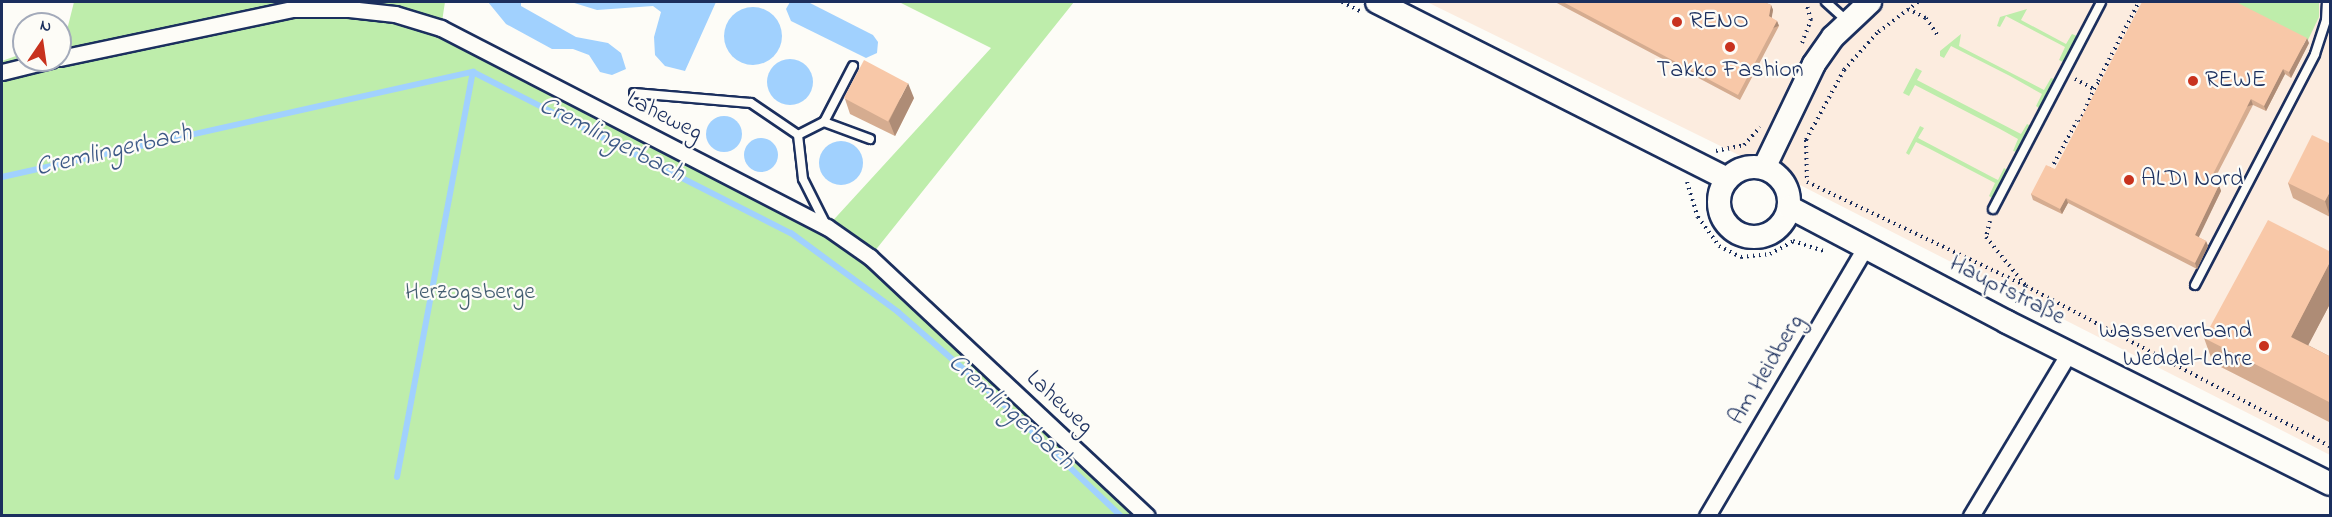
<!DOCTYPE html>
<html>
<head>
<meta charset="utf-8">
<style>
	body { margin:0 }
	#map { position:relative; width:2332px; height:517px; overflow:hidden; background:#fdfcf7; font-family:"Indie Flower",sans-serif }
	div>[style] { position:absolute }
	.built>* { inset:0; background:#fcecdf }
	.green>* { inset:0; background:#beedab }
	.water>* { inset:0; background:#a1d1fe }
	.round { border-radius:50% }
	.stream>* { height:6px; margin:-3px; padding:0 3px; transform-origin:3px; border-radius:3px; background:#a1d1fe }
	.path>* { height:4px; margin-top:-2px; transform-origin:0; background:repeating-linear-gradient(90deg,#1b2f5e 0 1.5px,transparent 0 6px) }
	.roads { filter:drop-shadow(2px 0 #1b2f5e) drop-shadow(-2px 0 #1b2f5e) drop-shadow(0 2px #1b2f5e) drop-shadow(0 -2px #1b2f5e) }
	.lane>* { height:8px; margin:-4px; padding:0 4px; transform-origin:4px; border-radius:4px; background:#fdfcf7 }
	.street>* { height:15px; margin:-7.5px; padding:0 7.5px; transform-origin:7.5px; border-radius:7.5px; background:#fdfcf7 }
	.secondary>* { height:22px; margin:-11px; padding:0 11px; transform-origin:11px; border-radius:11px; background:#fdfcf7 }
	.secondary>.ring { margin:-11px; padding:0; box-sizing:content-box; background:none; border:22px solid #fdfcf7; border-radius:50% }
	.wall>* { inset:0; background:#d5ac90 }
	.shaded-wall>* { inset:0; background:#ae8c76; transform-origin:0 0 }
	.building>* { inset:0; background:#f8c8a8; transform-origin:0 0 }
	.dots>* { width:16px; height:16px; translate:-50% -50%; box-sizing:border-box; border:3px solid #fdfcf7; border-radius:50% }
	span { translate:-50% -50%; white-space:nowrap; text-align:center; line-height:1.15; -webkit-text-stroke:4.5px #fdfcf7; paint-order:stroke }
	.poi-label { font-size:24px; color:#1b2f5e }
	.left { translate:0 -50%; text-align:left }
	.right { translate:-100% -50%; text-align:right }
	.street-label { font-size:24px; color:#1b2f5e }
	.park-label { font-size:24px; color:#445e71 }
	.water-label { font-size:26px; color:#3c5886; font-style:italic }
	.frame { position:absolute; inset:0; border:3px solid #1b2f5e; pointer-events:none }
	.north { position:absolute; left:12px; top:12px; width:60px; height:60px; box-sizing:border-box; background:#fdfcf7; border:2px solid #a3aaba; border-radius:50%; rotate:13deg; font-size:16px; font-weight:700; line-height:24px; text-align:center; color:#1b2f5e }
	.north::after { content:''; display:block; margin:auto; width:21px; height:27px; background:#c8321e; clip-path:polygon(50% 0,100% 100%,50% 72%,0 100%) }
</style>
</head>
<body>
<div id="map">
	<div class="built">
		<i style="clip-path:polygon(1427px 2px,2330px 2px,2330px 455px,1800px 185px)"></i>
	</div>
	<div class="green">
		<i style="clip-path:polygon(74px 2px,445px 2px,441px 28px,827px 227px,991px 48px,899px 2px,1074px 2px,870px 257px,1141px 515px,2px 516px,2px 61px,24px 53px,24px 60px,60px 60px,60px 38px,66px 34px)"></i>
		<i style="clip-path:polygon(2232px 2px,2319px 2px,2319px 17px,2308px 40px)"></i>
		<i style="clip-path:polygon(2027px 9px,2021px 20px,2066px 44px,2072px 34px,2077px 36px,2063px 62px,2059px 60px,2065px 47px,2006px 16px,2000px 27px,1997px 26px,2000px 17px)"></i>
		<i style="clip-path:polygon(1961px 34px,1959px 46px,2044px 90px,2051px 78px,2054px 79px,2039px 108px,2036px 106px,2042px 94px,2010px 76px,1951px 46px,1944px 58px,1940px 56px,1940px 51px)"></i>
		<i style="clip-path:polygon(1916px 68px,1922px 71px,1917px 80px,2021px 134px,2027px 124px,2031px 126px,2017px 152px,2013px 151px,2018px 139px,2000px 129px,1915px 85px,1909px 96px,1903px 93px)"></i>
		<i style="clip-path:polygon(1920px 126px,1924px 128px,1918px 138px,1992px 177px,1998px 180px,2004px 168px,2007px 170px,1992px 198px,1989px 196px,1995px 183px,1930px 149px,1916px 142px,1909px 155px,1906px 153px)"></i>
	</div>
	<div class="water">
		<i style="clip-path:polygon(488px 2px,521px 2px,521px 6px,576px 37px,608px 43px,621px 53px,626px 69px,612px 75px,600px 72px,589px 55px,573px 49px,552px 49px,506px 24px)"></i>
		<i style="clip-path:polygon(571px 2px,716px 2px,685px 71px,665px 66px,655px 55px,654px 37px,661px 12px,653px 6px,597px 10px)"></i>
		<i style="clip-path:polygon(790px 2px,808px 2px,873px 35px,878px 42px,877px 53px,866px 58px,791px 21px,786px 9px)"></i>
		<i class="round" style="left:724px;top:7px;width:58px;height:58px"></i>
		<i class="round" style="left:767px;top:59px;width:46px;height:46px"></i>
		<i class="round" style="left:706px;top:116px;width:36px;height:36px"></i>
		<i class="round" style="left:744px;top:138px;width:34px;height:34px"></i>
		<i class="round" style="left:819px;top:141px;width:44px;height:44px"></i>
	</div>
	<div class="stream">
		<i style="left:2px;top:177px;width:483px;rotate:-12.6deg"></i>
		<i style="left:473px;top:72px;width:356px;rotate:26.9deg"></i>
		<i style="left:791px;top:233px;width:133px;rotate:36.4deg"></i>
		<i style="left:898px;top:312px;width:134px;rotate:41.1deg"></i>
		<i style="left:999px;top:400px;width:168px;rotate:43.6deg"></i>
		<i style="left:397px;top:477px;width:412px;rotate:-79.4deg"></i>
	</div>
	<div class="path">
		<i style="left:1342px;top:2px;width:20px;rotate:27deg"></i>
		<i style="left:1918px;top:2px;width:51px;rotate:142.9deg"></i>
		<i style="left:1877px;top:33px;width:50px;rotate:131.7deg"></i>
		<i style="left:1844px;top:70px;width:80px;rotate:118.5deg"></i>
		<i style="left:1806px;top:140px;width:42px;rotate:88.6deg"></i>
		<i style="left:1807px;top:182px;width:242px;rotate:25.4deg"></i>
		<i style="left:2026px;top:286px;width:344px;rotate:27.8deg"></i>
		<i style="left:1908px;top:9px;width:20px;rotate:27deg"></i>
		<i style="left:1926px;top:18px;width:23px;rotate:56deg"></i>
		<i style="left:1802px;top:43px;width:25px;rotate:-69deg"></i>
		<i style="left:1811px;top:20px;width:19px;rotate:-106deg"></i>
		<i style="left:2075px;top:79px;width:21px;rotate:28deg"></i>
		<i style="left:2094px;top:89px;width:9px;rotate:-54deg"></i>
		<i style="left:2098px;top:81px;width:89px;rotate:-62.6deg"></i>
		<i style="left:2080px;top:122px;width:36px;rotate:-67deg"></i>
		<i style="left:1716px;top:151px;width:29px;rotate:-12deg"></i>
		<i style="left:1744px;top:145px;width:24px;rotate:-48deg"></i>
		<i style="left:2051px;top:169px;width:55px;rotate:-61.6deg"></i>
		<i style="left:1687px;top:182px;width:37px;rotate:73deg"></i>
		<i style="left:1698px;top:217px;width:36px;rotate:54deg"></i>
		<i style="left:1719px;top:246px;width:25px;rotate:27deg"></i>
		<i style="left:1741px;top:257px;width:29px;rotate:-6deg"></i>
		<i style="left:1770px;top:254px;width:26px;rotate:-29deg"></i>
		<i style="left:1793px;top:241px;width:35px;rotate:18deg"></i>
		<i style="left:1990px;top:221px;width:16px;rotate:104deg"></i>
		<i style="left:1986px;top:237px;width:63px;rotate:50.8deg"></i>
		<i style="left:2026px;top:286px;width:20px;rotate:117deg"></i>
	</div>
	<div class="roads">
		<div class="lane">
			<i style="left:1826px;top:2px;width:28px;rotate:42deg"></i>
			<i style="left:634px;top:93px;width:117px;rotate:4.9deg"></i>
			<i style="left:751px;top:103px;width:57px;rotate:34.2deg"></i>
			<i style="left:798px;top:135px;width:44px;rotate:83.5deg"></i>
			<i style="left:803px;top:179px;width:49px;rotate:63.4deg"></i>
			<i style="left:824px;top:122px;width:63px;rotate:-62.6deg"></i>
			<i style="left:798px;top:135px;width:29px;rotate:-27deg"></i>
			<i style="left:824px;top:122px;width:49px;rotate:20.3deg"></i>
			<i style="left:1993px;top:209px;width:233px;rotate:-62.4deg"></i>
			<i style="left:2195px;top:285px;width:260px;rotate:-62.5deg"></i>
			<i style="left:2315px;top:54px;width:36px;rotate:-72deg"></i>
			<i style="left:2326px;top:20px;width:18px;rotate:-87deg"></i>
		</div>
		<div class="street">
			<i style="left:60px;top:58px;width:238px;rotate:-11.9deg"></i>
			<i style="left:293px;top:9px;width:56px"></i>
			<i style="left:349px;top:9px;width:46px;rotate:6.2deg"></i>
			<i style="left:395px;top:14px;width:48px;rotate:16.9deg"></i>
			<i style="left:441px;top:28px;width:434px;rotate:27.3deg"></i>
			<i style="left:827px;top:227px;width:52px;rotate:34.9deg"></i>
			<i style="left:870px;top:257px;width:379px;rotate:43.1deg"></i>
			<i style="left:2px;top:72px;width:50px;rotate:-13.8deg"></i>
			<i style="left:1707px;top:516px;width:311px;rotate:-59.5deg"></i>
			<i style="left:1971px;top:516px;width:190px;rotate:-59deg"></i>
		</div>
		<div class="secondary">
			<i style="left:1377px;top:2px;width:392px;rotate:26.8deg"></i>
			<i class="ring" style="left:1719px;top:167px;width:48px;height:48px"></i>
			<i style="left:1764px;top:168px;width:115px;rotate:-64.3deg"></i>
			<i style="left:1814px;top:64px;width:33px;rotate:-55deg"></i>
			<i style="left:1833px;top:37px;width:51px;rotate:-43.4deg"></i>
			<i style="left:1789px;top:207px;width:246px;rotate:27.8deg"></i>
			<i style="left:2007px;top:322px;width:361px;rotate:26.6deg"></i>
		</div>
	</div>
	<div class="wall">
		<i style="clip-path:polygon(1555px 2px,1764px 2px,1771px 5px,1773px 10px,1771px 18px,1777px 21px,1779px 26px,1740px 100px)"></i>
		<i style="clip-path:polygon(2309px 43px,2291px 78px,2285px 74px,2266px 111px,2253px 105px,2213px 182px,2219px 185px,2221px 191px,2198px 237px,2206px 241px,2208px 246px,2197px 269px,2068px 203px,2062px 214px,2033px 200px,2031px 194px,2055px 169px)"></i>
		<i style="clip-path:polygon(914px 98px,895px 136px,850px 114px,845px 99px)"></i>
		<i style="clip-path:polygon(2331px 144px,2331px 216px,2330px 217px,2293px 198px,2288px 183px)"></i>
		<i style="clip-path:polygon(2331px 252px,2331px 302px,2308px 345px,2331px 357px,2331px 423px,2213px 363px,2204px 338px)"></i>
	</div>
	<div class="shaded-wall">
		<i style="clip-path:polygon(1771px 5px,1773px 10px,1771px 22px,1769px 16px)"></i>
		<i style="left:1777px;top:21px;width:5px;height:84px;rotate:68deg"></i>
		<i style="clip-path:polygon(2307px 38px,2309px 43px,2291px 78px,2289px 72px)"></i>
		<i style="clip-path:polygon(2283px 69px,2285px 74px,2266px 111px,2264px 106px)"></i>
		<i style="clip-path:polygon(908px 83px,914px 98px,895px 136px,889px 121px)"></i>
		<i style="left:2251px;top:99px;width:6px;height:91px;rotate:72deg"></i>
		<i style="clip-path:polygon(2219px 185px,2221px 191px,2197px 241px,2195px 235px)"></i>
		<i style="clip-path:polygon(2331px 190px,2331px 216px,2330px 217px,2325px 201px)"></i>
		<i style="clip-path:polygon(2066px 198px,2068px 203px,2062px 214px,2060px 209px)"></i>
		<i style="clip-path:polygon(2206px 241px,2208px 246px,2197px 269px,2195px 263px)"></i>
		<i style="clip-path:polygon(2331px 260px,2331px 302px,2300px 361px,2291px 337px)"></i>
	</div>
	<div class="building">
		<i style="clip-path:polygon(1563px 2px,1764px 2px,1771px 5px,1769px 16px,1777px 21px,1738px 95px)"></i>
		<i style="clip-path:polygon(2142px 2px,2236px 2px,2307px 38px,2289px 72px,2283px 69px,2264px 106px,2251px 99px,2210px 180px,2219px 185px,2195px 235px,2206px 241px,2195px 263px,2066px 198px,2060px 209px,2031px 194px,2046px 165px,2055px 169px)"></i>
		<i style="left:864px;top:60px;width:50px;height:43px;rotate:28deg"></i>
		<i style="clip-path:polygon(2312px 135px,2331px 144px,2331px 190px,2325px 201px,2288px 183px)"></i>
		<i style="clip-path:polygon(2268px 220px,2331px 252px,2331px 260px,2291px 337px,2331px 357px,2331px 403px,2204px 338px)"></i>
	</div>
	<div class="dots">
		<i style="left:1677px;top:22px;background:#c8321e"></i>
		<i style="left:1730px;top:47px;background:#c8321e"></i>
		<i style="left:2193px;top:81px;background:#c8321e"></i>
		<i style="left:2129px;top:180px;background:#c8321e"></i>
		<i style="left:2264px;top:346px;background:#c8321e"></i>
	</div>
	<div class="poi-label">
		<span class="left" style="left:1689px;top:22px">RENO</span>
		<span style="left:1730px;top:71px">Takko Fashion</span>
		<span class="left" style="left:2205px;top:81px">REWE</span>
		<span class="left" style="left:2141px;top:180px">ALDI Nord</span>
		<span class="right" style="left:2252px;top:346px">Wasserverband<br>Weddel-Lehre</span>
	</div>
	<div class="street-label">
		<span style="left:664px;top:117px;rotate:27deg">Laheweg</span>
		<span style="left:2007px;top:291px;rotate:27deg">Hauptstraße</span>
		<span style="left:1767px;top:370px;rotate:-59deg">Am Heidberg</span>
		<span style="left:1059px;top:403px;rotate:43deg">Laheweg</span>
	</div>
	<div class="park-label">
		<span style="left:470px;top:293px">Herzogsberge</span>
	</div>
	<div class="water-label">
		<span style="left:611px;top:141px;rotate:27deg">Cremlingerbach</span>
		<span style="left:114px;top:152px;rotate:-13deg">Cremlingerbach</span>
		<span style="left:1010px;top:413px;rotate:42deg">Cremlingerbach</span>
	</div>
	<div class="frame"></div>
	<div class="north">N</div>
</div>
</body>
</html>
